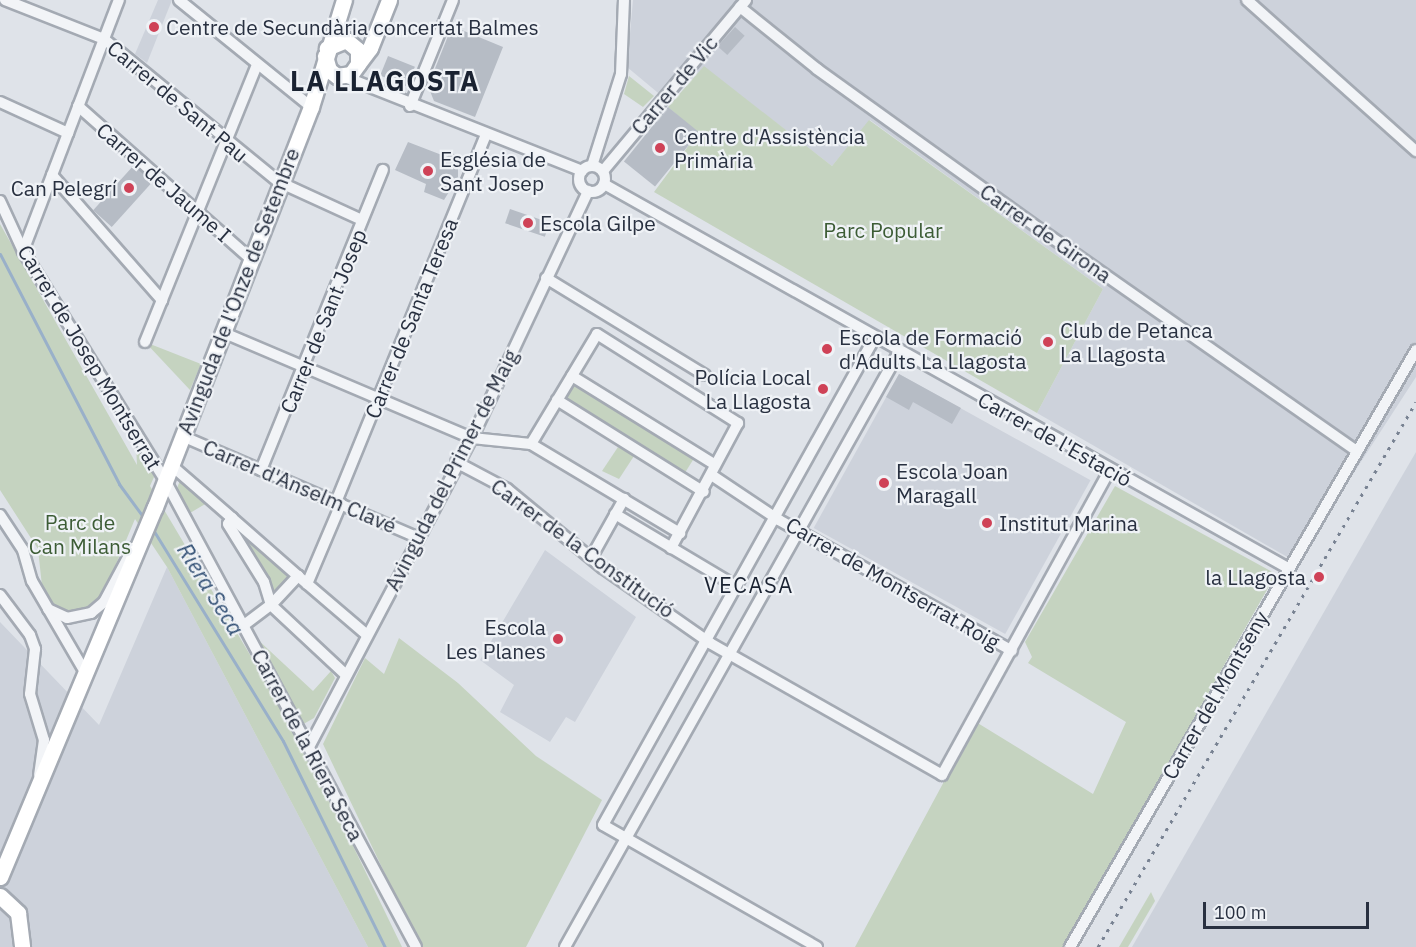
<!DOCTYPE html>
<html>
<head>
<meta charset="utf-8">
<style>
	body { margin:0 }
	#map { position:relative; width:1416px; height:947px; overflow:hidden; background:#dfe3e9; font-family:"IBM Plex Sans",sans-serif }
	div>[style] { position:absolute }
	.built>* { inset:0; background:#cdd2db; transform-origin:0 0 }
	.green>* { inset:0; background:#c5d3c0; transform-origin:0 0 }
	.stream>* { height:3px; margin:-1.5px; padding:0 1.5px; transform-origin:1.5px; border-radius:1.5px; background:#99b0c9 }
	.building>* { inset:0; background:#b6bcc5; transform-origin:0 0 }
	.roads { filter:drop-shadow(2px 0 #a4aab3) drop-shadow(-2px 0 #a4aab3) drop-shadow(0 2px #a4aab3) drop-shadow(0 -2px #a4aab3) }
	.street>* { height:10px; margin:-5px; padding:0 5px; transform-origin:5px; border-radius:5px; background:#f2f4f7 }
	.street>.ring { margin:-5px; padding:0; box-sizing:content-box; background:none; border:10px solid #f2f4f7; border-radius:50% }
	.secondary>* { height:15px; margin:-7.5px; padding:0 7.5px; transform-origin:7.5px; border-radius:7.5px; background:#fff }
	.rail>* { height:3px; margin-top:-1.5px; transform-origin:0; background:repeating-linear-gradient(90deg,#788292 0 3px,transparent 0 9px) }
	.dots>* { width:16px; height:16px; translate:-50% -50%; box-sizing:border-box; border:3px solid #eff2f6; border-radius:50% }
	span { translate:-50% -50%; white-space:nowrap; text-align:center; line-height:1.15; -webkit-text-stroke:4.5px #eff2f6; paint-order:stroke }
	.poi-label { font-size:21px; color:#283040 }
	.left { translate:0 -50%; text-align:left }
	.right { translate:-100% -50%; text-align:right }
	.street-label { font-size:21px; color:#283040 }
	.park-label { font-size:21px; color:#3c5c35 }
	.neighbourhood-label { font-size:22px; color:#1a2231; letter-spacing:1.5px }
	.water-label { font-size:22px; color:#314f74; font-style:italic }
	.district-label { font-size:27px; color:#1a2231; font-weight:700; letter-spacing:1.5px }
	.scale { position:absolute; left:1203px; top:902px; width:166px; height:27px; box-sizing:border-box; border:3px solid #283040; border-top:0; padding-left:8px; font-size:18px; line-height:21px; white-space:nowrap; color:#283040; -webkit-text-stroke:4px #eff2f6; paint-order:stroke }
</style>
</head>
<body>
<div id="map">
	<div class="built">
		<i style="clip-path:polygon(158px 0,172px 0,147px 63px,135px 54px)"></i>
		<i style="clip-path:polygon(633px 0,1416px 0,1416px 377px,1296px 562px,1037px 413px,1103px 289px,870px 120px,832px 166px,704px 67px,669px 102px,627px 67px)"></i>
		<i style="left:899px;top:374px;width:219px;height:176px;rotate:29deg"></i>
		<i style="clip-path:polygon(1416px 452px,1416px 947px,1132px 947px,1395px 488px)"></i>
		<i style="clip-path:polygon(545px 550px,636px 617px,575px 722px,566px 717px,550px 742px,500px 712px,514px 685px,480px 660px)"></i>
		<i style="clip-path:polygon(167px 567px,368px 947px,0 947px,0 622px,99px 725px)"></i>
	</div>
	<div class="green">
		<i style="clip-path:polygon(704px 66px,832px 166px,869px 120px,1103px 289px,1037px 413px,654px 192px,698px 133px,668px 107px)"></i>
		<i style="clip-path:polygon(629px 76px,654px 96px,643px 107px,624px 94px)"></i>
		<i style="clip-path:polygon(0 224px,137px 465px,136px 445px,150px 466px,154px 477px,150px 486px,307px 751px,402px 947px,368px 947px,167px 567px,135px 519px,103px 595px,92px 607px,76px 613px,60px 611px,51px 603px,42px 586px,38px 549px,0 490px)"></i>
		<i style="clip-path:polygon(145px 342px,201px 364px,190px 390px)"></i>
		<i style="left:572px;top:376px;width:147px;height:28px;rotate:32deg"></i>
		<i style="clip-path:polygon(618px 447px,634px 456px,619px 479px,602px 471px)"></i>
		<i style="clip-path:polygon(182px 475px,212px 500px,190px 513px,176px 491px)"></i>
		<i style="clip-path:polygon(1115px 486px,1276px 574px,1064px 947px,855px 947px,976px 722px,1093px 794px,1126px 722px,1028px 663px,1032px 657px,1025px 642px)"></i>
		<i style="clip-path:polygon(232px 518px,298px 576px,271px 605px)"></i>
		<i style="clip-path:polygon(256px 638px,313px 691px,331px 671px,335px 678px,314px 718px,300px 726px)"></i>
		<i style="clip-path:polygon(399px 638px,458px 683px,536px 756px,602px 800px,526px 947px,420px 947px,323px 744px,365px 658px,384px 674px)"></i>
		<i style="clip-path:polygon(1151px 892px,1155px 901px,1128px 947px,1119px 947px)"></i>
	</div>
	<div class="stream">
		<i style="left:0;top:254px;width:259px;rotate:62.6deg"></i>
		<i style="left:119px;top:484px;width:42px;rotate:53.7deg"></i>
		<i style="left:152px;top:528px;width:250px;rotate:58.4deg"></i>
		<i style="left:283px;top:741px;width:230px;rotate:63.7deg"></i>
	</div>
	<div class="building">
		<i style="clip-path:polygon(452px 26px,503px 47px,475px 117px,434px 101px,428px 86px)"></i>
		<i style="left:735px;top:27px;width:13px;height:26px;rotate:42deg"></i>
		<i style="left:388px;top:56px;width:29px;height:21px;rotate:22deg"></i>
		<i style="left:668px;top:107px;width:40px;height:70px;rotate:39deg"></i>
		<i style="clip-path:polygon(408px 142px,447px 157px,450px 152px,458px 156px,458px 177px,444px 200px,424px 192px,426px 184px,395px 170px)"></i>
		<i style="left:134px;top:165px;width:25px;height:61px;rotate:42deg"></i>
		<i style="left:510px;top:209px;width:42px;height:15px;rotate:19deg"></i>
		<i style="clip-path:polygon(899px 374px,961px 408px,952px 424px,913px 402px,909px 410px,886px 397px)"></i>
	</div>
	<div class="roads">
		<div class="street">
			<i style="left:5px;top:0;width:106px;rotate:21.5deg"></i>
			<i style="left:104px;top:39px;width:226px;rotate:39.3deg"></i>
			<i style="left:279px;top:182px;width:91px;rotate:24.6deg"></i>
			<i style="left:179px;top:0;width:170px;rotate:39deg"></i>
			<i style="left:1247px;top:0;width:227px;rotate:41.8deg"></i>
			<i style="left:740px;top:7px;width:99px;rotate:38.8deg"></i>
			<i style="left:817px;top:69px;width:276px;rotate:35.7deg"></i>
			<i style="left:1041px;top:230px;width:386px;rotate:35deg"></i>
			<i style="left:345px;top:77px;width:255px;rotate:21.6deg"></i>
			<i style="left:0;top:102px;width:75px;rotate:24.5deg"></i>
			<i style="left:78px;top:106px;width:230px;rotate:41.5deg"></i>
			<i style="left:410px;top:106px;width:114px;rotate:-67.9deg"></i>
			<i style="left:592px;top:166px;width:96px;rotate:-72.5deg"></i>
			<i style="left:621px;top:74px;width:74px;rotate:-87.7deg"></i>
			<i class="ring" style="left:579px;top:166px;width:16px;height:16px"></i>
			<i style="left:603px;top:171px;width:223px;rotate:-50.1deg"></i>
			<i style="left:52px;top:175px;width:167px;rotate:48.7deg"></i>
			<i style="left:604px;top:184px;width:784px;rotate:29.31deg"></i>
			<i style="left:0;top:201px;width:55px;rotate:65.3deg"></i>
			<i style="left:23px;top:251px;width:269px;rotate:58.2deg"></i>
			<i style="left:165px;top:480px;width:530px;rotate:61.74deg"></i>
			<i style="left:23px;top:251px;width:269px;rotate:-69.1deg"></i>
			<i style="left:546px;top:278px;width:186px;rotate:31.4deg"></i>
			<i style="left:222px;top:332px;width:272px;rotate:23deg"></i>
			<i style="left:472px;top:438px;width:59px;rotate:5.8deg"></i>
			<i style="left:531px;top:444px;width:174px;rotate:30.9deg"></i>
			<i style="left:145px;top:342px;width:299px;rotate:-68deg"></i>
			<i style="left:572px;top:376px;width:167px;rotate:31.8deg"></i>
			<i style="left:557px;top:400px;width:173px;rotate:32deg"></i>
			<i style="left:182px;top:436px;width:256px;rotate:23.3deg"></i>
			<i style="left:531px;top:444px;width:128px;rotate:-59deg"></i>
			<i style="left:597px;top:334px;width:167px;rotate:32.3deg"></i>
			<i style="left:738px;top:423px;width:142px;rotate:118.2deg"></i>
			<i style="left:456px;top:462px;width:58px;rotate:27.9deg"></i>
			<i style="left:507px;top:489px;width:124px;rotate:39.5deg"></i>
			<i style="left:603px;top:568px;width:131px;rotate:35deg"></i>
			<i style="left:710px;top:643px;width:267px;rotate:29.6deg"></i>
			<i style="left:942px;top:775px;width:349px;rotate:-61.2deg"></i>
			<i style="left:171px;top:465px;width:81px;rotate:41deg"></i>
			<i style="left:261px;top:470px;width:324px;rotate:-67.9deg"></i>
			<i style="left:713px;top:476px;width:79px;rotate:33.7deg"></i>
			<i style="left:779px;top:520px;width:267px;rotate:29.3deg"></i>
			<i style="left:336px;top:502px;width:396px;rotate:-67.8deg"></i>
			<i style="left:615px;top:514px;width:141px;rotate:30.8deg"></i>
			<i style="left:0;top:515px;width:42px;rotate:56.7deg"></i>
			<i style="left:23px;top:550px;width:32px;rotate:74deg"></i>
			<i style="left:32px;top:581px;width:105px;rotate:59.8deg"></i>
			<i style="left:591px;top:558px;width:68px;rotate:-60.8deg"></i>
			<i style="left:298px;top:576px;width:91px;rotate:40.5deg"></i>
			<i style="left:307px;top:584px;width:87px;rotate:-67deg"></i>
			<i style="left:0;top:595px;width:50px;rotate:53.1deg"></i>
			<i style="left:30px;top:635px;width:15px;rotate:70deg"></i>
			<i style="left:35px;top:649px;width:45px;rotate:96.3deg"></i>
			<i style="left:30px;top:694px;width:48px;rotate:73.1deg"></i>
			<i style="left:44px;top:740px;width:35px;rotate:98deg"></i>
			<i style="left:271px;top:605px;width:103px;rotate:43deg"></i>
			<i style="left:48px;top:609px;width:21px;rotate:25deg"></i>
			<i style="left:67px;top:618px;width:25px;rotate:-12deg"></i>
			<i style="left:91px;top:613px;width:17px;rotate:-40deg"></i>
			<i style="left:104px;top:602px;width:61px;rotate:-61.8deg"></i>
			<i style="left:244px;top:625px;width:34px;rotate:-37deg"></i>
			<i style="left:271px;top:605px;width:40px;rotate:-47deg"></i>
			<i style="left:298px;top:576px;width:88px;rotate:-138.7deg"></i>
			<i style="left:232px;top:518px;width:7px;rotate:124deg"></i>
			<i style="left:228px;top:524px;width:68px;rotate:58.2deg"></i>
			<i style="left:264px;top:582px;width:24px;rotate:73deg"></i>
			<i style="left:309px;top:747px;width:349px;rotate:-62.2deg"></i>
			<i style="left:472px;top:438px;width:273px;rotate:-64.8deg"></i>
			<i style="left:565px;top:947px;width:682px;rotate:-60.69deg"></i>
			<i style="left:817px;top:947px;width:246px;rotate:-150.3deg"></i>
			<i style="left:603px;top:825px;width:559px;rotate:-60.87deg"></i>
			<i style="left:1070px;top:947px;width:690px;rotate:-59.9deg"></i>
		</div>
		<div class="secondary">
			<i style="left:325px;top:56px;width:15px;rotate:74deg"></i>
			<i style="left:329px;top:70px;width:10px;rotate:37deg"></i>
			<i style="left:337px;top:76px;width:14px;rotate:-8deg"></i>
			<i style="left:351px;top:74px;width:12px;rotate:-55deg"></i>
			<i style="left:358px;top:64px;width:14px;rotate:-90deg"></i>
			<i style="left:358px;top:50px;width:16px;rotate:-140deg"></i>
			<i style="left:346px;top:40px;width:21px;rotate:157deg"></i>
			<i style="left:358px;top:64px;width:20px;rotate:-53deg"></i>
			<i style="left:370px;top:48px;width:52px;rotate:-68.4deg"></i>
			<i style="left:0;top:877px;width:401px;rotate:-67.3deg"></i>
			<i style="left:155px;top:507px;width:429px;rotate:-68.7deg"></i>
			<i style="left:311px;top:107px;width:112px;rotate:-72.9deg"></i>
			<i style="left:0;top:896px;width:25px;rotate:43deg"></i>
			<i style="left:18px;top:913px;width:34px;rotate:83deg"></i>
		</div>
	</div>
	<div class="rail">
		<i style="left:1098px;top:947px;width:631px;rotate:-59.74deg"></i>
	</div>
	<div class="dots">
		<i style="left:154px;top:27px;background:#cf4257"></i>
		<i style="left:660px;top:148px;background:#cf4257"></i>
		<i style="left:428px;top:171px;background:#cf4257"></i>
		<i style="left:129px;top:188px;background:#cf4257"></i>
		<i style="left:528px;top:223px;background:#cf4257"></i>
		<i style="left:1048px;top:342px;background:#cf4257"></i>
		<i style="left:827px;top:349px;background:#cf4257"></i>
		<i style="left:823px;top:389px;background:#cf4257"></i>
		<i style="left:884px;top:483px;background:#cf4257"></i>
		<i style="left:987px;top:523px;background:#cf4257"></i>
		<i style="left:1319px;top:577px;background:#cf4257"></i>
		<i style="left:558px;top:639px;background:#cf4257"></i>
	</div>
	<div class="poi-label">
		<span class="left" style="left:166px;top:27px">Centre de Secundària concertat Balmes</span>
		<span class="left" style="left:674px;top:148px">Centre d'Assistència<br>Primària</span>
		<span class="left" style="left:440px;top:171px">Església de<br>Sant Josep</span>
		<span class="right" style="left:117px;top:188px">Can Pelegrí</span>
		<span class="left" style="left:540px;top:223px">Escola Gilpe</span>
		<span class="left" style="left:1060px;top:342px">Club de Petanca<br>La Llagosta</span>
		<span class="left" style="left:839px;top:349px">Escola de Formació<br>d'Adults La Llagosta</span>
		<span class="right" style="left:811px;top:389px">Polícia Local<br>La Llagosta</span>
		<span class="left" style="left:896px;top:483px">Escola Joan<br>Maragall</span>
		<span class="left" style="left:999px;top:523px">Institut Marina</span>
		<span class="right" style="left:1306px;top:577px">la Llagosta</span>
		<span class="right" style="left:546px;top:639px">Escola<br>Les Planes</span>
	</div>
	<div class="street-label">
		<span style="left:674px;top:85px;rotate:-50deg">Carrer de Vic</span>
		<span style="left:178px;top:101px;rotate:40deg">Carrer de Sant Pau</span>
		<span style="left:164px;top:182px;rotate:41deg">Carrer de Jaume I</span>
		<span style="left:1046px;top:233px;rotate:35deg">Carrer de Girona</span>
		<span style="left:238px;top:291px;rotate:-69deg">Avinguda de l'Onze de Setembre</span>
		<span style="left:411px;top:318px;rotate:-68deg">Carrer de Santa Teresa</span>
		<span style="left:323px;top:321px;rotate:-68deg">Carrer de Sant Josep</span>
		<span style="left:90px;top:357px;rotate:59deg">Carrer de Josep Montserrat</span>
		<span style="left:1055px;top:439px;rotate:29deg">Carrer de l'Estació</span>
		<span style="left:451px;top:470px;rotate:-63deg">Avinguda del Primer de Maig</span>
		<span style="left:300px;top:486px;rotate:23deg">Carrer d'Anselm Clavé</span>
		<span style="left:583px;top:548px;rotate:36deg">Carrer de la Constitució</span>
		<span style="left:893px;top:583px;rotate:30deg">Carrer de Montserrat Roig</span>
		<span style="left:1215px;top:695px;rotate:-60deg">Carrer del Montseny</span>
		<span style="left:308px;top:745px;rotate:62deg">Carrer de la Riera Seca</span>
	</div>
	<div class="park-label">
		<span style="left:883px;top:230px">Parc Popular</span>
		<span style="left:80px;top:534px">Parc de<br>Can Milans</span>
	</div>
	<div class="neighbourhood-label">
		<span style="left:749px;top:585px">VECASA</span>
	</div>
	<div class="water-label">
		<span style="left:211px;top:589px;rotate:58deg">Riera Seca</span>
	</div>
	<div class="district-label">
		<span style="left:385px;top:81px">LA LLAGOSTA</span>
	</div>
	<div class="scale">100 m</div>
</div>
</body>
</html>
